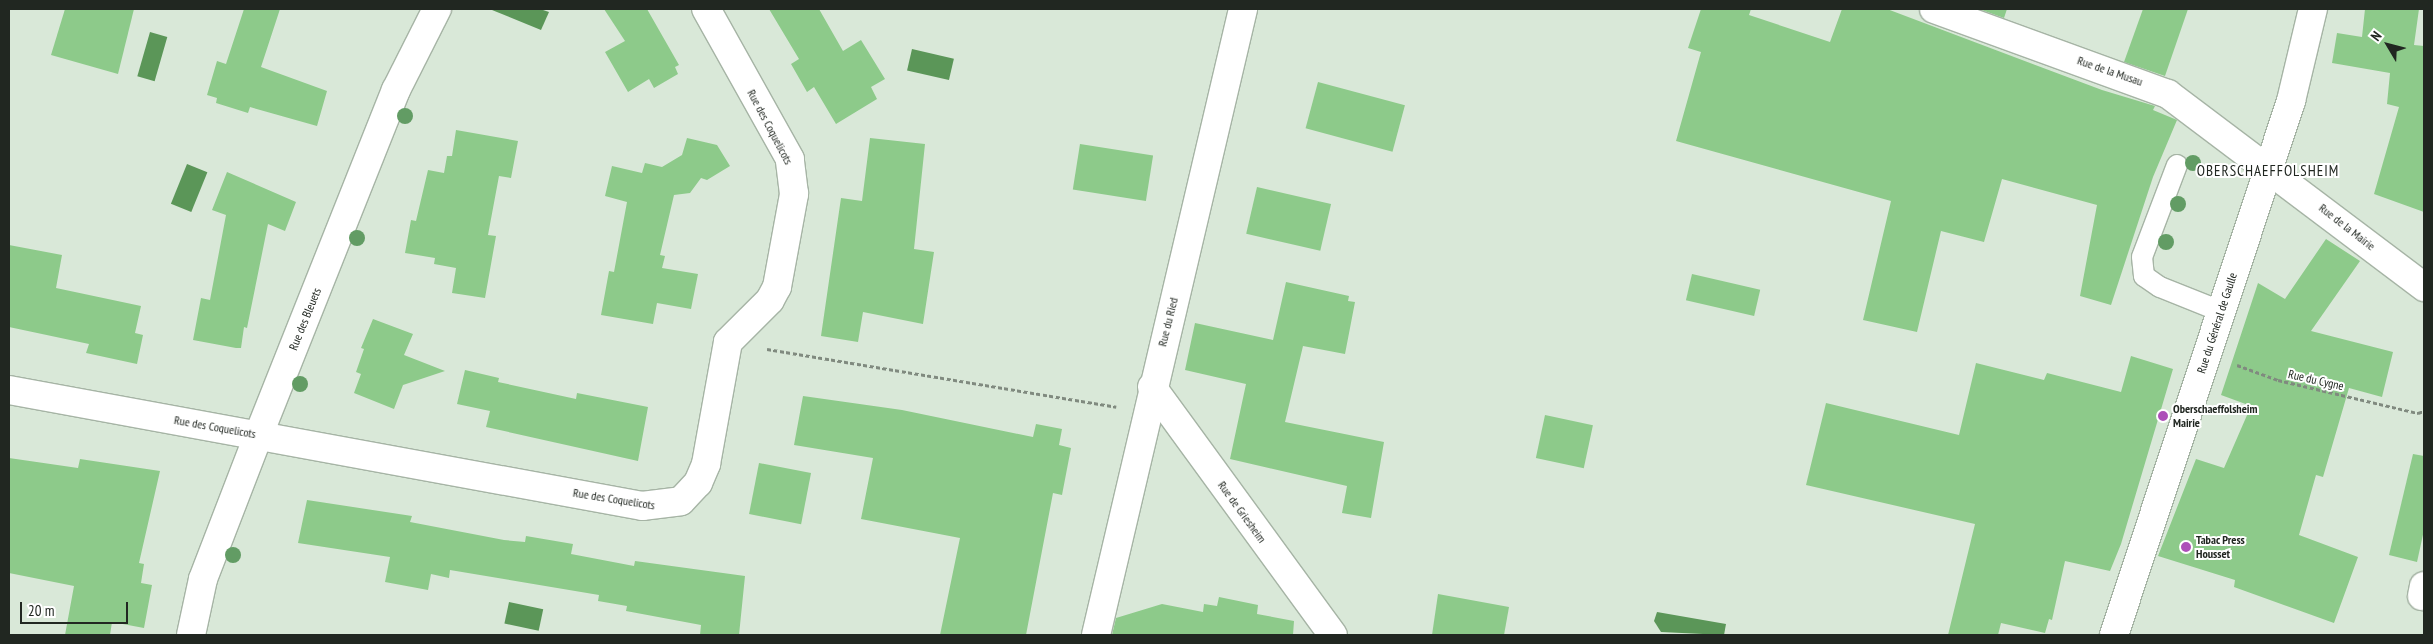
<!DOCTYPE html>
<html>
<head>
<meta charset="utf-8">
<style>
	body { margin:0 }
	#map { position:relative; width:2433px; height:644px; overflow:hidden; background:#d9e8d8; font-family:"PT Sans Narrow",sans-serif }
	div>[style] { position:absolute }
	.water>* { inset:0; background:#5b9658; transform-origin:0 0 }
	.building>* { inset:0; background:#8dca8a; transform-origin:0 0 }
	.path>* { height:3px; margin-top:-1.5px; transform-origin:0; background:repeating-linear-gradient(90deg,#808a7f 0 4px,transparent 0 6.5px) }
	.roads { filter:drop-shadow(1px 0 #a6b4a5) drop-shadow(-1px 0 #a6b4a5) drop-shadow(0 1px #a6b4a5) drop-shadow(0 -1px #a6b4a5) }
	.lane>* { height:20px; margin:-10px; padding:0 10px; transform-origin:10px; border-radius:10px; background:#fff }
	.street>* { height:28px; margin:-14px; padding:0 14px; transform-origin:14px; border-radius:14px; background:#fff }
	.secondary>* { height:28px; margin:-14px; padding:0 14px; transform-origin:14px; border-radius:14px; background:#fff }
	.trees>* { width:16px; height:16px; margin:-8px; border-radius:50%; background:#629c64 }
	.dots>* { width:14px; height:14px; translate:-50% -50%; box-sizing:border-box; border:2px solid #fff; border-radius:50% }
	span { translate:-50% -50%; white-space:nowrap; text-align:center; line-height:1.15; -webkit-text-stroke:4px #fff; paint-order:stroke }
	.street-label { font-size:12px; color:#212721 }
	.poi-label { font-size:12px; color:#212721; font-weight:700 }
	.left { translate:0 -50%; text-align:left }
	.quarter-label { font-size:15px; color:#212721; letter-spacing:1px }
	.frame { position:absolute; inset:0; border:10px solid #212721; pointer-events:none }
	.north { position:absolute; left:2363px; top:20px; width:50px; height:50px; -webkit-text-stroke:4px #fff; paint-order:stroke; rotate:307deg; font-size:14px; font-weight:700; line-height:20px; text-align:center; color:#212721 }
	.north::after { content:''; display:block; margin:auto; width:18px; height:22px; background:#212721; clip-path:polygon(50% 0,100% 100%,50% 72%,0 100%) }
	.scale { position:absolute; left:20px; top:602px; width:108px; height:22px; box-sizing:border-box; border:2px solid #212721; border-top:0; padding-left:6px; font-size:15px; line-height:18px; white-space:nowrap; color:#212721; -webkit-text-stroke:4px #fff; paint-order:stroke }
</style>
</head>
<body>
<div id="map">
	<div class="water">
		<i style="clip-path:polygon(540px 9px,549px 12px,541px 30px,492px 10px)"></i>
		<i style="left:150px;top:32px;width:18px;height:46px;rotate:16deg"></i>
		<i style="left:912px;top:49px;width:43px;height:22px;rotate:13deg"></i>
		<i style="left:187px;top:164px;width:22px;height:43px;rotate:22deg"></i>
		<i style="left:509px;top:602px;width:35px;height:22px;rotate:12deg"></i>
		<i style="clip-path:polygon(1657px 612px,1726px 624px,1724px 635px,1661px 632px,1654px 621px)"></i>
	</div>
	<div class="building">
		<i style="clip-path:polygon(65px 9px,134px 9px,118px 74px,51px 55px)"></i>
		<i style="clip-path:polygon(244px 9px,280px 9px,261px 67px,327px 91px,317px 126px,250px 107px,248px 113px,216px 103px,217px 98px,207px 95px,217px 61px,226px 64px)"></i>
		<i style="clip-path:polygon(604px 9px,647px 9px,679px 65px,675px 67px,678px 74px,654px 88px,649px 79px,628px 92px,605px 52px,625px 41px)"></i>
		<i style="clip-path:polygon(769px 9px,819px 9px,843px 51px,861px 40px,885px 79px,871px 87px,877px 99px,836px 124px,814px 87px,807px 92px,791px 64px,799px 59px)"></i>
		<i style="clip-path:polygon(1701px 9px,1751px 9px,1749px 15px,1830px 42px,1842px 9px,1887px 9px,2102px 90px,2155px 106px,2153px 110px,2177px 120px,2153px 177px,2111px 305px,2080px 296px,2097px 205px,2002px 179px,1984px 242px,1941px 231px,1917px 332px,1863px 320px,1891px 201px,1676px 141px,1701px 52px,1688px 48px)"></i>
		<i style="clip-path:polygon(1979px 9px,2007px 9px,2004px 18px)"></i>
		<i style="clip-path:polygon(2143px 9px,2188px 9px,2165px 76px,2124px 62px)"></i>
		<i style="clip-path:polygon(2365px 9px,2419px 9px,2414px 45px,2424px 46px,2424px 212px,2374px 194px,2399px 107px,2387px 104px,2390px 73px,2332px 63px,2337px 33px,2362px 37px)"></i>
		<i style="left:1318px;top:82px;width:90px;height:48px;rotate:15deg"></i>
		<i style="clip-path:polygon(456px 130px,518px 141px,511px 178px,499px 176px,488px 235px,496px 236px,485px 298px,452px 293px,456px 268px,434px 264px,435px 258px,405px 253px,411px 220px,416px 221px,428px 170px,444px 173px,447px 156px,452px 156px)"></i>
		<i style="clip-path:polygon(687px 138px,717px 145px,730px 166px,707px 180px,701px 178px,690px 193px,674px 195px,660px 255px,665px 256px,662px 268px,698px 274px,691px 309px,657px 303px,653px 324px,601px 315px,609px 271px,614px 272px,627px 202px,605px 196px,612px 166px,642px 173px,645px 163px,662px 167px,682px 155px)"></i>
		<i style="clip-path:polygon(870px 138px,925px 144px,914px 249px,934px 252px,923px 324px,863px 312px,858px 342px,821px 336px,841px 198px,862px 201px)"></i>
		<i style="left:1080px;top:144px;width:74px;height:46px;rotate:9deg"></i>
		<i style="clip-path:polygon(227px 172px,296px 202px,285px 231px,268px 224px,247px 328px,244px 327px,241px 348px,236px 348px,193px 340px,201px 298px,210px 300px,226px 215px,212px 210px)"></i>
		<i style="left:1257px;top:187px;width:76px;height:48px;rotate:13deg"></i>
		<i style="clip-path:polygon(2326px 239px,2360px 261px,2311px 331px,2393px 352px,2382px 397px,2349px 388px,2323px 477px,2316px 475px,2299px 535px,2358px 557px,2334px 623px,2234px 587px,2235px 580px,2158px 556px,2196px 459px,2224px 468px,2251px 406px,2221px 395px,2258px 283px,2285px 299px)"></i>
		<i style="clip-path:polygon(9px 245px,62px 255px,56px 288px,141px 306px,135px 333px,143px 335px,137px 364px,86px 353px,89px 344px,9px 327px)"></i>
		<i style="left:1692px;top:274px;width:70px;height:27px;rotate:13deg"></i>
		<i style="clip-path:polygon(1286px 282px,1349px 296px,1348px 301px,1355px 302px,1345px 354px,1303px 346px,1285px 422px,1384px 442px,1371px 518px,1342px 513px,1347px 486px,1230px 459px,1246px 384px,1185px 370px,1195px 323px,1273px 340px)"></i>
		<i style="clip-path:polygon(373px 319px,413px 334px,404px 355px,445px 371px,403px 385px,394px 409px,354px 393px,361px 374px,356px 372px,364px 349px,361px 348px)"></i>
		<i style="clip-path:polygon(2131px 356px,2173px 369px,2121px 544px,2110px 571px,2065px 561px,2052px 620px,2049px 619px,2045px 633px,2001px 623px,1998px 635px,1948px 635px,1975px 524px,1806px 485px,1826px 403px,1959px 435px,1976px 363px,2044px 380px,2047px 373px,2121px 392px)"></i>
		<i style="clip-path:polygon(465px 370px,499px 378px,498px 382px,576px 399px,577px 393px,648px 407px,638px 461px,486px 427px,490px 411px,457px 404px)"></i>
		<i style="clip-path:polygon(803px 396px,902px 410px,1033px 437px,1036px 424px,1062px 429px,1059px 445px,1071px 448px,1062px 495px,1053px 493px,1026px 635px,940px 635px,960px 538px,861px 519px,873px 458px,794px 445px)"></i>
		<i style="left:1545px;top:415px;width:49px;height:44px;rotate:12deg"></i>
		<i style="clip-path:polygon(2413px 454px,2424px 456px,2424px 530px,2417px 562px,2389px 555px)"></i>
		<i style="clip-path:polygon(9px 458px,78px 468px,80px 459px,160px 471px,139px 563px,144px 564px,141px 583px,152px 585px,144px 628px,112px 622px,110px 635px,65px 635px,74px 586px,9px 573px)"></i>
		<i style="left:759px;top:463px;width:53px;height:52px;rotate:11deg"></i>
		<i style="clip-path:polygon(307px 500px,412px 516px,410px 522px,504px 540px,525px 542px,526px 536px,573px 544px,571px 554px,634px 566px,635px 561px,745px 576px,739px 635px,700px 635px,701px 625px,626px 611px,627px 606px,598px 601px,599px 595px,450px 570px,449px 578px,431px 574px,428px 590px,385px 582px,390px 557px,298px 543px)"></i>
		<i style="clip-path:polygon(1438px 594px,1509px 607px,1504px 635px,1432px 635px)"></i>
		<i style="clip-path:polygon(1219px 597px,1258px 605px,1257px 614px,1294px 621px,1293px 635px,1112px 635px,1116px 618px,1162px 604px,1203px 612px,1204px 604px,1217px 606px)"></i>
	</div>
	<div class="path">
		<i style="left:767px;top:349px;width:354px;rotate:9.4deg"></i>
		<i style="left:2237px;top:365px;width:44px;rotate:20.1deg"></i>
		<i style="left:2278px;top:380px;width:144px;rotate:13.3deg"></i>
		<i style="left:2418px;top:413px;width:6px;rotate:-18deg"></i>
	</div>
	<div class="roads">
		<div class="lane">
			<i style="left:2177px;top:165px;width:98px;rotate:110.8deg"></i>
			<i style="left:2142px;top:257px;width:19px;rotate:84deg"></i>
			<i style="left:2144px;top:276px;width:19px;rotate:35deg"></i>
			<i style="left:2160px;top:287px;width:65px;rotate:21.8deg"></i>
		</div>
		<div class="street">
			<i style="left:1934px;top:9px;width:249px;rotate:20deg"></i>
			<i style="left:2168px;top:94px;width:321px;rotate:37deg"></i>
			<i style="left:1152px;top:387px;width:307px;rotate:53.9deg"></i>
			<i style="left:9px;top:390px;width:644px;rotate:10.38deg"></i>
			<i style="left:642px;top:506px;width:39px;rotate:-7deg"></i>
			<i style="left:681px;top:501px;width:25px;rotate:-47deg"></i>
			<i style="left:698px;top:483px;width:21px;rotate:-67deg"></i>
			<i style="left:706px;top:464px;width:124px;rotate:-79.8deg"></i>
			<i style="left:728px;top:342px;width:59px;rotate:-45deg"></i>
			<i style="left:770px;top:300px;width:15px;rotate:-62deg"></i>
			<i style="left:777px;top:287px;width:95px;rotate:-79.6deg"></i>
			<i style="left:794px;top:194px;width:35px;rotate:-97deg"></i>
			<i style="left:790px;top:159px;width:172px;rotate:-119.2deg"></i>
			<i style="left:2422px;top:596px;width:10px;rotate:-79deg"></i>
			<i style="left:191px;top:635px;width:57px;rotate:-77.9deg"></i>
			<i style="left:203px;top:579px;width:155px;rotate:-68.9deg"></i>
			<i style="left:259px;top:434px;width:370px;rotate:-68.3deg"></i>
			<i style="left:396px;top:90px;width:91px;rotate:-63.2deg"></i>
			<i style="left:1096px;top:635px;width:643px;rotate:-76.78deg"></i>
		</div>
		<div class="secondary">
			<i style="left:2114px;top:635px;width:563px;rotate:-71.66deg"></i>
			<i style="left:2291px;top:101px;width:95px;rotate:-76.6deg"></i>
		</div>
	</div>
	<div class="trees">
		<i style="left:405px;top:116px"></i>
		<i style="left:2193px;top:163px"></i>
		<i style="left:2178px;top:204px"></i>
		<i style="left:357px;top:238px"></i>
		<i style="left:2166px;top:242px"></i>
		<i style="left:300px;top:384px"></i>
		<i style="left:233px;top:555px"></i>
	</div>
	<div class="dots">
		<i style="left:2163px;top:416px;background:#ad4fb9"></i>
		<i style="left:2186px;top:547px;background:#ad4fb9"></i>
	</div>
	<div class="street-label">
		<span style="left:2110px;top:71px;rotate:19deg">Rue de la Musau</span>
		<span style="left:770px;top:127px;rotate:62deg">Rue des Coquelicots</span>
		<span style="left:2347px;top:227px;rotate:38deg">Rue de la Mairie</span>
		<span style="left:305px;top:319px;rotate:-68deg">Rue des Bleuets</span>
		<span style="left:1168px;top:322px;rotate:-76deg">Rue du Ried</span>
		<span style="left:2217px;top:323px;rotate:-72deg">Rue du Général de Gaulle</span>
		<span style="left:2316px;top:380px;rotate:13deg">Rue du Cygne</span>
		<span style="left:215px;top:427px;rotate:10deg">Rue des Coquelicots</span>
		<span style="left:614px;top:499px;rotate:9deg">Rue des Coquelicots</span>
		<span style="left:1242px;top:512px;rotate:54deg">Rue de Griesheim</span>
	</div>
	<div class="poi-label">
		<span class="left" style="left:2173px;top:416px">Oberschaeffolsheim<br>Mairie</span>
		<span class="left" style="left:2196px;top:547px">Tabac Press<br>Housset</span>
	</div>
	<div class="quarter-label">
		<span style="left:2268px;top:171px">OBERSCHAEFFOLSHEIM</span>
	</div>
	<div class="frame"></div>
	<div class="north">N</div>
	<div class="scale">20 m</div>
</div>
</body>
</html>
